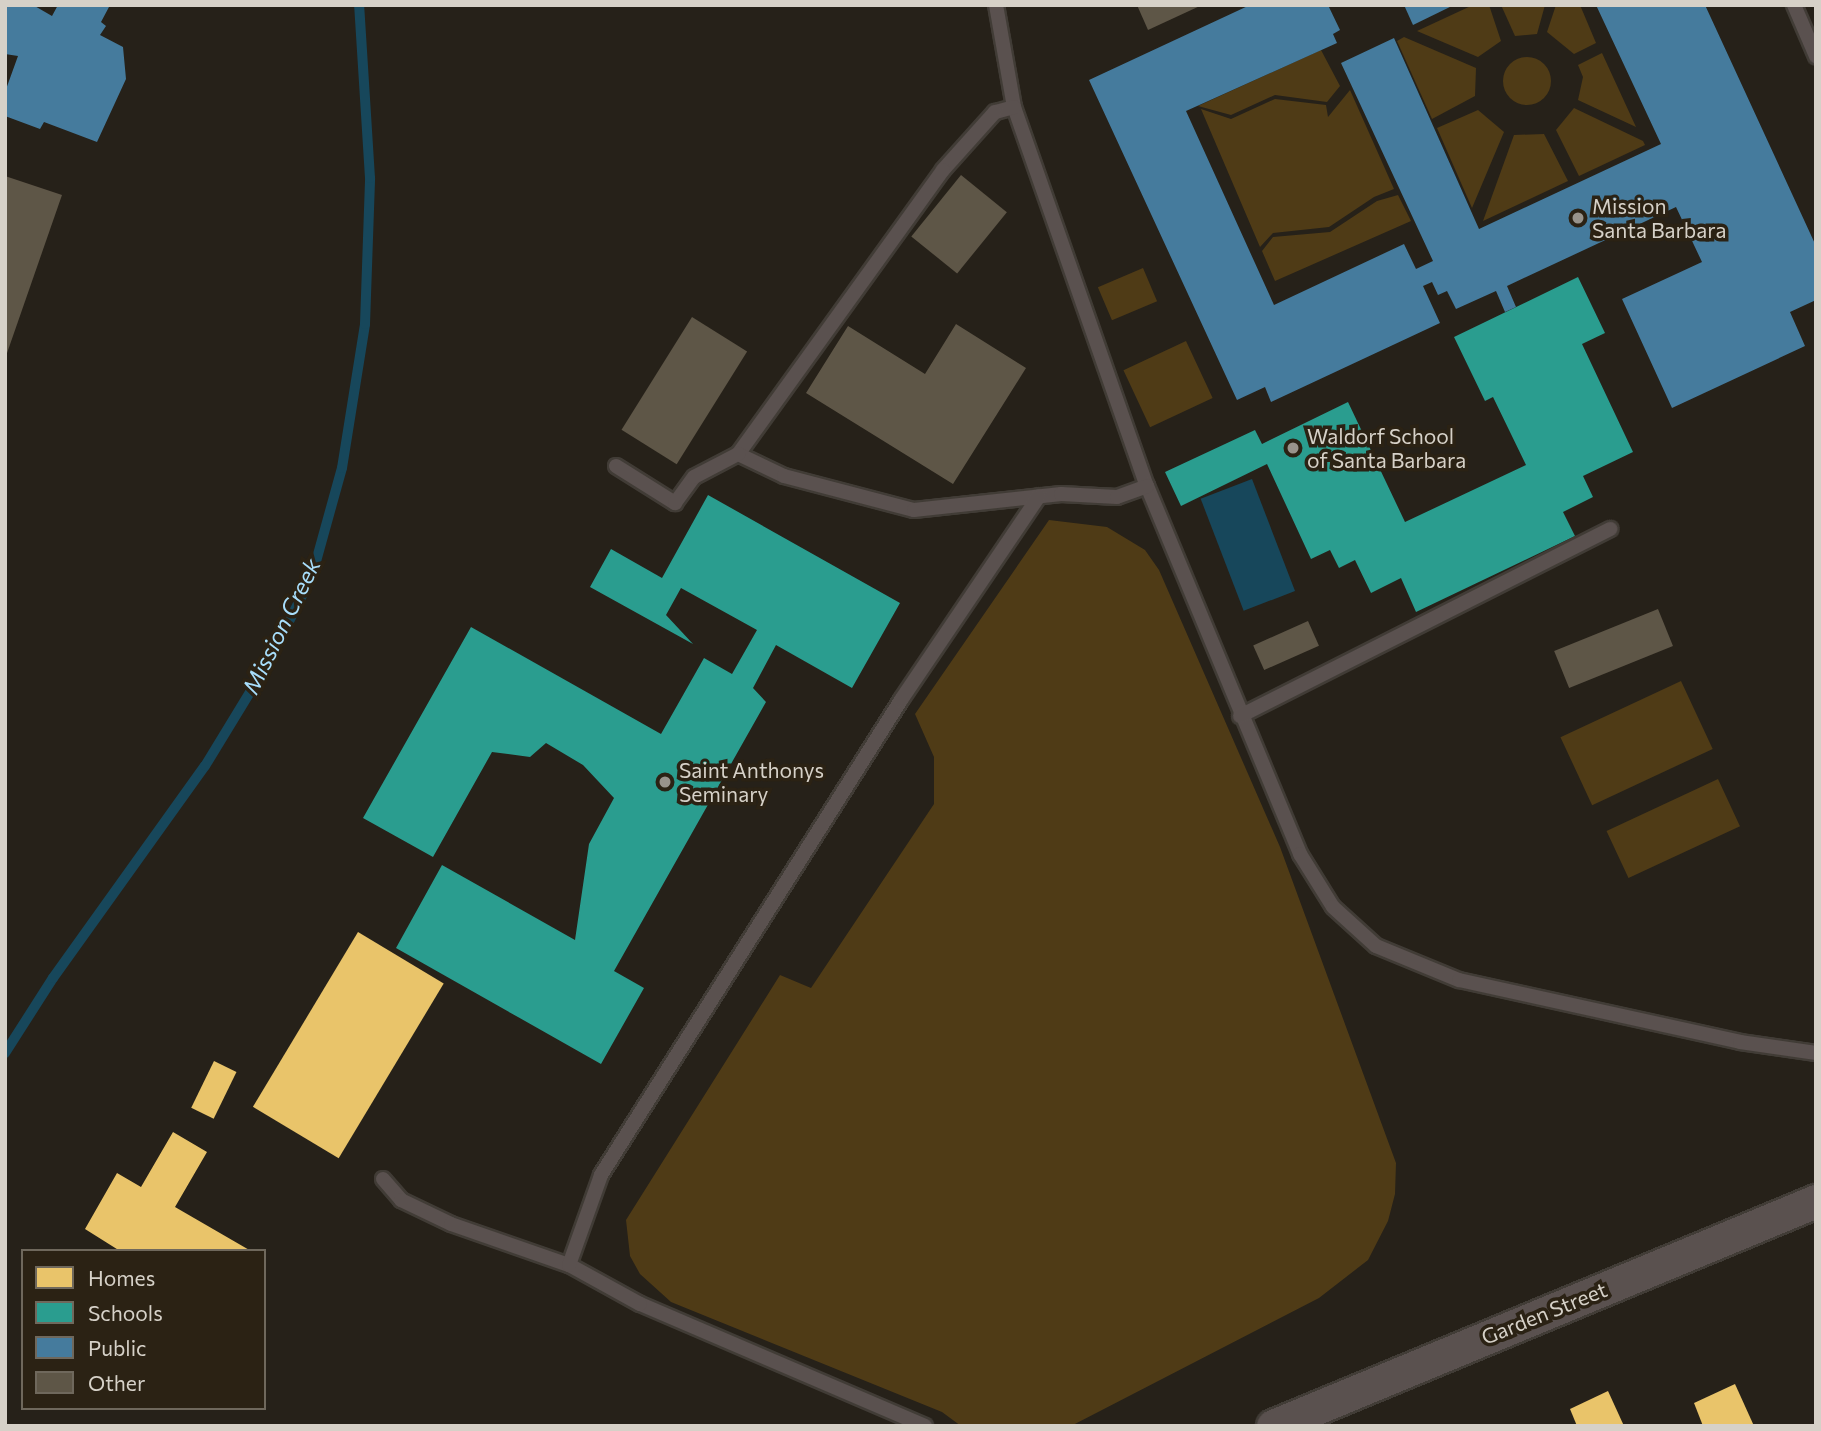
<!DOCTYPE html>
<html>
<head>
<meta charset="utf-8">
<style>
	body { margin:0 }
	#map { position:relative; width:1821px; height:1431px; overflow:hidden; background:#262119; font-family:Commissioner,sans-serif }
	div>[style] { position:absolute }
	.green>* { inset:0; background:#4f3b16; transform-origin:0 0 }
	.round { border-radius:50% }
	.water>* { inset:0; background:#17475b; transform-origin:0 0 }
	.homes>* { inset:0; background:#e9c46a; transform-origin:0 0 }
	.schools>* { inset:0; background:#2a9d8f }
	.public>* { inset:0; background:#457b9d }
	.stream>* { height:10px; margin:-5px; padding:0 5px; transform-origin:5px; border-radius:5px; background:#17475b }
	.building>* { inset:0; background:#5e5647; transform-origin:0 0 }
	.roads { filter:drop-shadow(2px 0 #413c36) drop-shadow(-2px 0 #413c36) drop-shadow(0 2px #413c36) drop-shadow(0 -2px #413c36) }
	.service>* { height:14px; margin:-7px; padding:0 7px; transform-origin:7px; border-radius:7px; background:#5a514f }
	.tertiary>* { height:33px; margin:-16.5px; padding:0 16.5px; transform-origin:16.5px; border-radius:16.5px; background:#5a514f }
	.dots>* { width:19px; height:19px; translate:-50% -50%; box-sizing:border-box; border:4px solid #2b2214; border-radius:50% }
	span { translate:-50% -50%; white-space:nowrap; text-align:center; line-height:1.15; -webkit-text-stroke:7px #2b2214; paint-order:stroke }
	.poi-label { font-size:21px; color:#d6d1c8 }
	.left { translate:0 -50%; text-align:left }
	.street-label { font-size:21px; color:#d6d1c8 }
	.water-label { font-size:23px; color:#a8defb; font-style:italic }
	.frame { position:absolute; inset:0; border:7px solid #d6d1c8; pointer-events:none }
	.legend { position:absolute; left:21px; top:1249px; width:245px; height:161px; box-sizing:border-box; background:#2b2214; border:2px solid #6f685c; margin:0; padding:9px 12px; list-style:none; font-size:21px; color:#d6d1c8 }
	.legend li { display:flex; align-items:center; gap:14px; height:35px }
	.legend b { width:35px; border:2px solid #6f685c }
</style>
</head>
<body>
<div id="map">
	<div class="green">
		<i style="clip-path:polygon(1473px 5px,1489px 5px,1501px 41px,1478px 57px,1417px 31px)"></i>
		<i style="clip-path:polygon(1501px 5px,1545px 5px,1537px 34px,1515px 36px)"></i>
		<i style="clip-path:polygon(1556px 5px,1580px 5px,1596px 43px,1574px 54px,1547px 32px)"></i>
		<i style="clip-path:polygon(1404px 37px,1476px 68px,1475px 96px,1432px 119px,1397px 41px)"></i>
		<i style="clip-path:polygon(1321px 50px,1340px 86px,1327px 102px,1275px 95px,1231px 115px,1198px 106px)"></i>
		<i style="clip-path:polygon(1602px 53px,1636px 127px,1578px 100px,1583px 77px,1578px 65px)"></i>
		<i class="round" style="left:1503px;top:57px;width:48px;height:48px"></i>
		<i style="clip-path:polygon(1350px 90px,1394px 189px,1374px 197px,1329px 227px,1273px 233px,1260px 247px,1201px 109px,1231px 119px,1275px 99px,1326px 105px,1328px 117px)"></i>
		<i style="clip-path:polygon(1574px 108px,1643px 141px,1645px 145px,1579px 176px,1556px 130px)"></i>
		<i style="clip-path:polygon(1478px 110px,1504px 132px,1472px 208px,1437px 128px)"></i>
		<i style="clip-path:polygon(1544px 134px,1568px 181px,1483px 221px,1514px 135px)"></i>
		<i style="clip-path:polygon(1398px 195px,1411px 221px,1275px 281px,1262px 251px,1273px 237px,1330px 232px,1377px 201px)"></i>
		<i style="left:1143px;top:268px;width:36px;height:49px;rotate:67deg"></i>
		<i style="left:1186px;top:341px;width:63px;height:69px;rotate:65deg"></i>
		<i style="clip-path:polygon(1049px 520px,1107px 527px,1145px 550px,1159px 570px,1280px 847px,1396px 1163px,1395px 1194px,1388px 1221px,1368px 1260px,1319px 1298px,1071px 1426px,961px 1426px,942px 1412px,671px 1302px,640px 1274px,630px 1256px,626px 1220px,780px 975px,811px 988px,934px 804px,934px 757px,915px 714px)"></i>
		<i style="left:1681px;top:681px;width:75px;height:133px;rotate:65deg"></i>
		<i style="left:1718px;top:779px;width:52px;height:123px;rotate:65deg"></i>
	</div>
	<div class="water">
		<i style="left:1252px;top:479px;width:120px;height:55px;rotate:69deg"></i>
	</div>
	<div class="homes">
		<i style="left:358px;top:932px;width:100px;height:204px;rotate:31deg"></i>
		<i style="left:214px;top:1061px;width:25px;height:52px;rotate:26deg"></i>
		<i style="clip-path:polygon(173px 1132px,207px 1152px,175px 1207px,251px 1251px,120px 1251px,85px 1229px,117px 1173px,141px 1187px)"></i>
		<i style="clip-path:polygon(1735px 1384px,1754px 1426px,1703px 1426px,1694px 1403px)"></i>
		<i style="clip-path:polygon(1608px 1391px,1624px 1426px,1577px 1426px,1570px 1409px)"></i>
	</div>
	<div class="schools">
		<i style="clip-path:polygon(1578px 277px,1605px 333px,1582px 344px,1633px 452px,1583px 476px,1593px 497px,1563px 512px,1575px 536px,1416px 612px,1401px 578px,1371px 593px,1355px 560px,1339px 568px,1330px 550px,1311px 559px,1267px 464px,1181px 506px,1165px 472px,1255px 430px,1262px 444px,1348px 402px,1405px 522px,1526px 465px,1493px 397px,1485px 401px,1454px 337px)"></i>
		<i style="clip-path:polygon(708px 495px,900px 603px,852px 688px,776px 645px,753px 688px,766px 702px,614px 971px,644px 988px,601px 1064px,396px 948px,442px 865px,575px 940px,589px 844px,614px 798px,583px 765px,546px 743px,530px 757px,492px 752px,433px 857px,363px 818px,471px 627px,661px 734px,704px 658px,732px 674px,757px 630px,681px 588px,666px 615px,693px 644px,590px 587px,611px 549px,662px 578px)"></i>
	</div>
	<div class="public">
		<i style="clip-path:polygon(5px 5px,33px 5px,52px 16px,58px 5px,109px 7px,101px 22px,106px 26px,100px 35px,123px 47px,126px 79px,97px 142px,44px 122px,40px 129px,5px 116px,5px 92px,18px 56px,5px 54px)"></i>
		<i style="clip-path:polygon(1250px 5px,1328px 5px,1340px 30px,1333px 34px,1337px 43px,1186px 111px,1274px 305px,1404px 244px,1416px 269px,1433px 261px,1341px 63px,1394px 38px,1479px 229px,1661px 144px,1596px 5px,1705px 5px,1816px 246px,1816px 300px,1790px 312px,1805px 346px,1672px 408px,1622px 299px,1702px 262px,1676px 207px,1507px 286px,1516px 307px,1505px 312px,1496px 291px,1456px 309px,1447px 291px,1438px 295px,1432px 282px,1423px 286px,1440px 323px,1271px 402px,1265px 387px,1237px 400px,1089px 80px)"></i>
		<i style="clip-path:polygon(1404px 5px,1454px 5px,1413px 25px)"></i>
	</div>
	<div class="stream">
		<i style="left:5px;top:1053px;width:89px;rotate:-57.4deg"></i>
		<i style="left:53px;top:978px;width:261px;rotate:-54.4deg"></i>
		<i style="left:205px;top:766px;width:123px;rotate:-58.6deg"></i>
		<i style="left:269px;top:661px;width:95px;rotate:-63.2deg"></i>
		<i style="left:312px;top:576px;width:112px;rotate:-74.5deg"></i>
		<i style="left:342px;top:468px;width:146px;rotate:-80.9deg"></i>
		<i style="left:365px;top:324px;width:146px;rotate:-88deg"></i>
		<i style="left:370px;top:178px;width:173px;rotate:-93.6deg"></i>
	</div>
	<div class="building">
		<i style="clip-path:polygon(1137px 5px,1202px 5px,1148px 30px)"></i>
		<i style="left:961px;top:175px;width:59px;height:79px;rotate:39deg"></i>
		<i style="clip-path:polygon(5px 176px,62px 195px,6px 356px,5px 356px)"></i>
		<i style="left:692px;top:317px;width:65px;height:133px;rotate:32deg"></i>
		<i style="clip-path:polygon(956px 324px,1026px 368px,953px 484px,806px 393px,848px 326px,925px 374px)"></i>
		<i style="left:1658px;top:609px;width:40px;height:112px;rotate:68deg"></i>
		<i style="left:1308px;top:621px;width:27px;height:60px;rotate:66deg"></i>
	</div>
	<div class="roads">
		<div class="service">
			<i style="left:996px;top:5px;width:104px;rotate:80deg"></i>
			<i style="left:1014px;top:107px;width:402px;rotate:70.7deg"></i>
			<i style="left:1147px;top:486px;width:399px;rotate:67.4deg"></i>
			<i style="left:1300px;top:854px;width:62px;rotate:58.1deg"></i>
			<i style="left:1333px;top:907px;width:58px;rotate:42.2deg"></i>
			<i style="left:1376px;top:946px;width:90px;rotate:22.3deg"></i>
			<i style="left:1459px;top:980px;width:288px;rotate:12.4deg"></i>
			<i style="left:1740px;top:1042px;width:77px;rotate:8.2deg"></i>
			<i style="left:1794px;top:5px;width:56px;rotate:66.7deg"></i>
			<i style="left:1014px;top:107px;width:20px;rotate:165deg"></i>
			<i style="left:995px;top:112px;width:78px;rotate:131.9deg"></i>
			<i style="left:943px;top:170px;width:350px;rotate:125.8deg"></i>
			<i style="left:738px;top:454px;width:51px;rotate:25.6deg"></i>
			<i style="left:784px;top:476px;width:134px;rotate:14.7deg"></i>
			<i style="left:914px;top:510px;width:148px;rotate:-6.2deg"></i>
			<i style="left:1061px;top:494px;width:56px;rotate:3.1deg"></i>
			<i style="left:1117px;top:497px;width:32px;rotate:-20deg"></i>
			<i style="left:616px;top:466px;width:70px;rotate:32.1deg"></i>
			<i style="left:675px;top:503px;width:32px;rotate:-54deg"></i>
			<i style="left:694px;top:477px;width:50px;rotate:-27.6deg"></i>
			<i style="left:1240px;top:716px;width:415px;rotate:-26.8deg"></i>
			<i style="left:383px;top:1179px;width:28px;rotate:49deg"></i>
			<i style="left:401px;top:1200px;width:55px;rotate:25.6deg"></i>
			<i style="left:451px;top:1224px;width:125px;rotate:19.2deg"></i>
			<i style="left:925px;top:1426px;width:310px;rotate:-156.8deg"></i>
			<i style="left:640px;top:1304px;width:81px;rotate:-151.2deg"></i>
			<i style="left:569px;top:1265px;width:96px;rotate:-70.4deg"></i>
			<i style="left:601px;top:1175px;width:562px;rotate:-57.72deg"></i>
			<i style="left:901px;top:700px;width:246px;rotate:-55.9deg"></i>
		</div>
		<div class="tertiary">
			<i style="left:1273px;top:1426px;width:588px;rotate:-22.51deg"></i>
		</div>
	</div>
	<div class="dots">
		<i style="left:1578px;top:218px;background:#98938b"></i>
		<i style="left:1293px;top:448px;background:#98938b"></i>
		<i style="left:665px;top:782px;background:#98938b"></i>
	</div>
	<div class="poi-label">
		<span class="left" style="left:1592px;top:218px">Mission<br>Santa Barbara</span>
		<span class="left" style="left:1307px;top:448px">Waldorf School<br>of Santa Barbara</span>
		<span class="left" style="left:679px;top:782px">Saint Anthonys<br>Seminary</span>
	</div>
	<div class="street-label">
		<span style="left:1544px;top:1313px;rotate:-22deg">Garden Street</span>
	</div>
	<div class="water-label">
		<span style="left:281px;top:626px;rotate:-64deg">Mission Creek</span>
	</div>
	<div class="frame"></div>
	<ul class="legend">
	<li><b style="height:19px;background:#e9c46a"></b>Homes</li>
	<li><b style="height:19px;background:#2a9d8f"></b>Schools</li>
	<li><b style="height:19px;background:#457b9d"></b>Public</li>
	<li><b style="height:19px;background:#5e5647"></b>Other</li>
	</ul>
</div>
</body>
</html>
